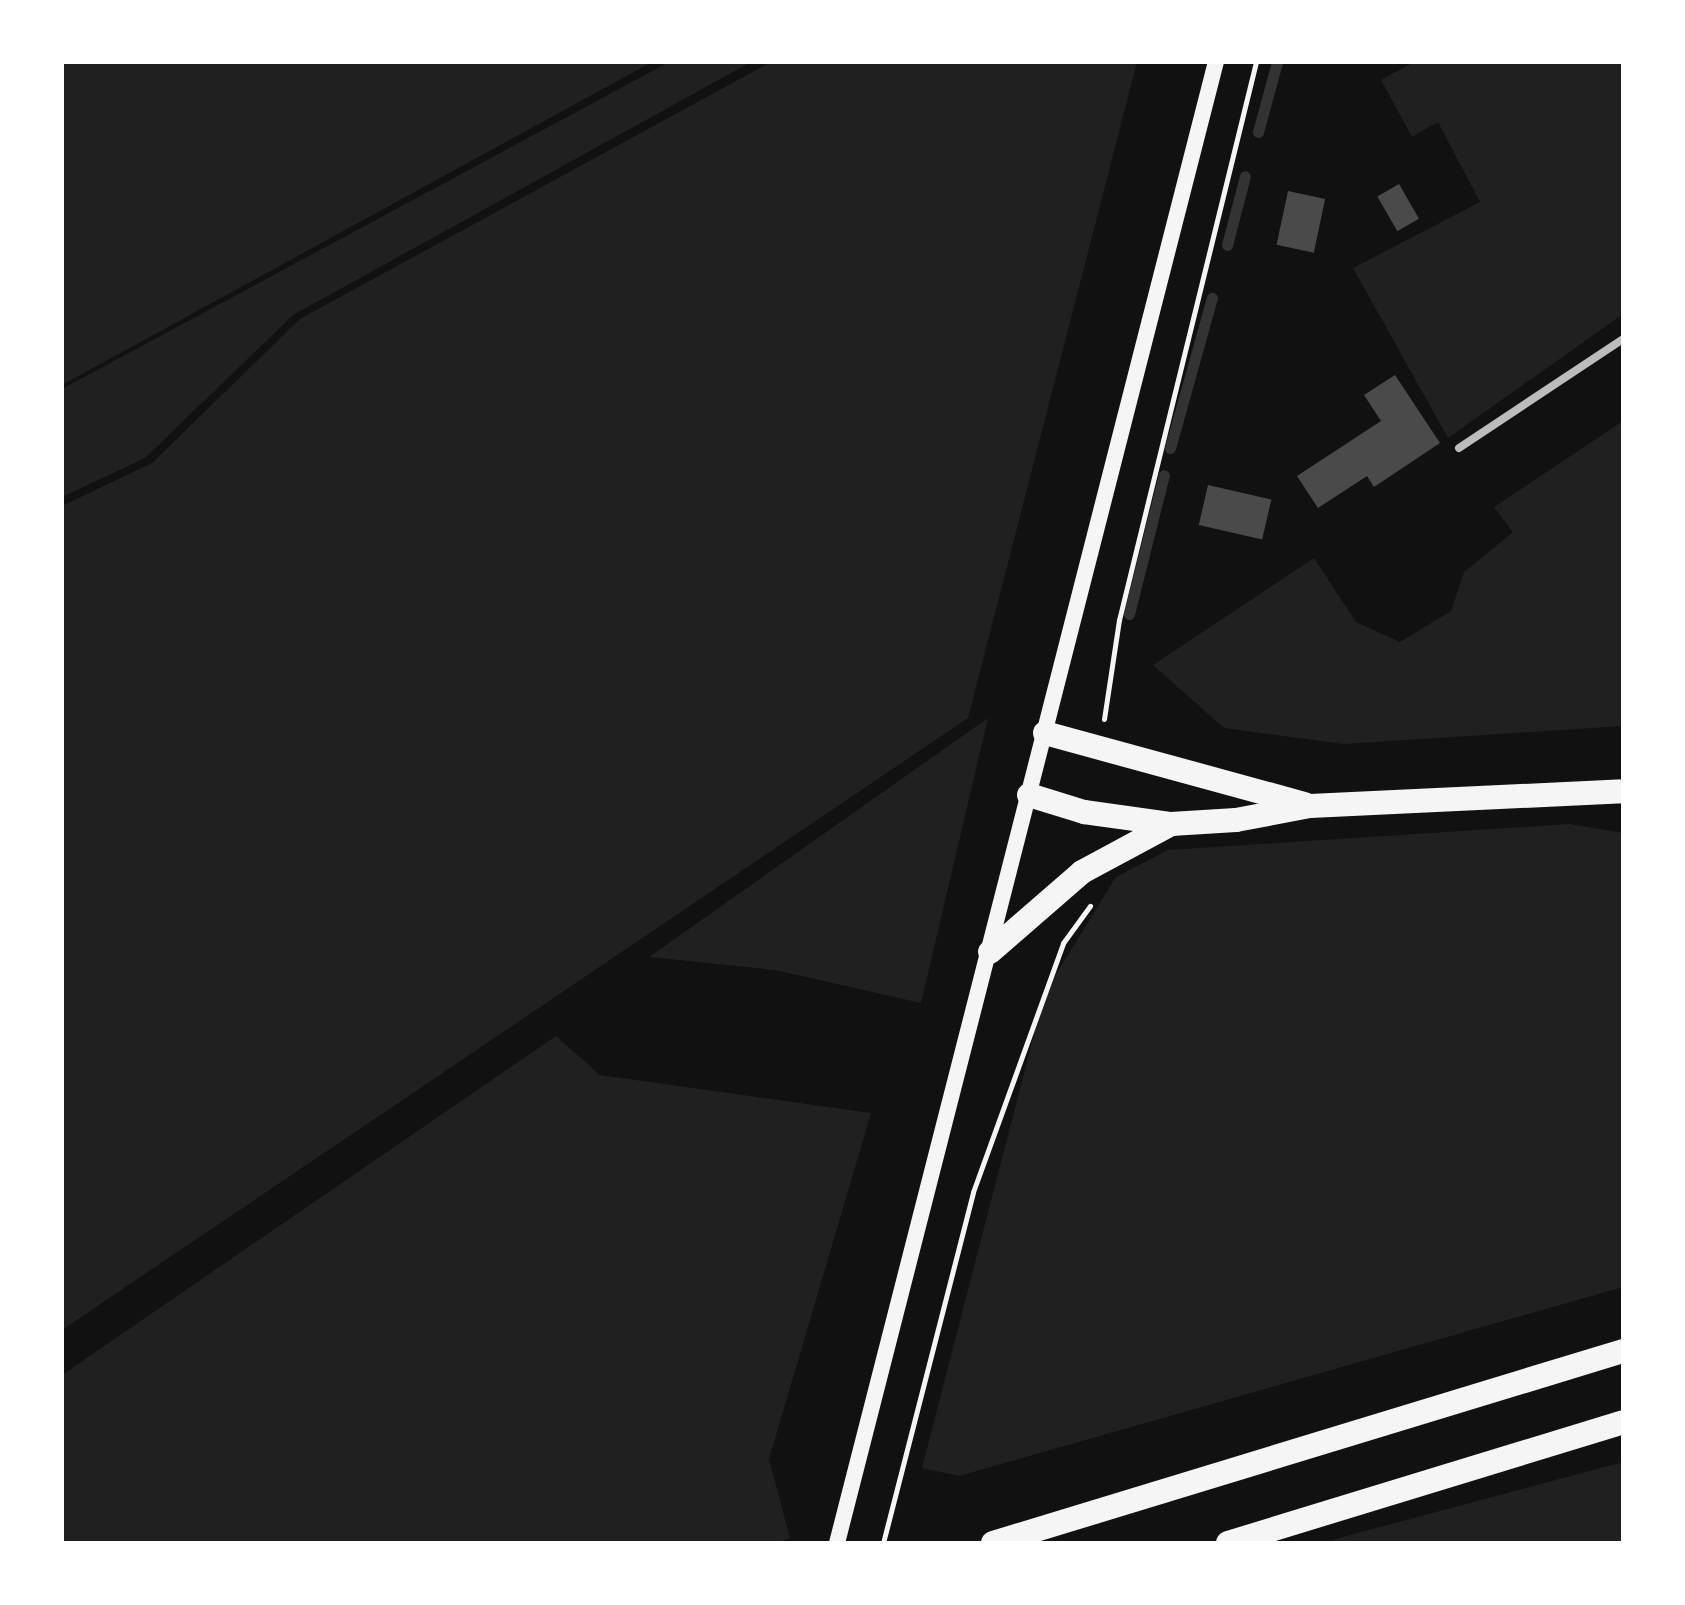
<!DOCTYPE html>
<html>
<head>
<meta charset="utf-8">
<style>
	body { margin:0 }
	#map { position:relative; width:1685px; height:1605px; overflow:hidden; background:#111; font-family:Signika,sans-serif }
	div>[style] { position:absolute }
	.green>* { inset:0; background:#202020 }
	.stream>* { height:11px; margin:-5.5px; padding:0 5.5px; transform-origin:5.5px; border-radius:5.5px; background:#333 }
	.building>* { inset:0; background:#4a4a4a; transform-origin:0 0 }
	.path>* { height:5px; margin:-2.5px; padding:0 2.5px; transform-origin:2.5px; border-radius:2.5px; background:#f5f5f5 }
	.minor>* { height:8px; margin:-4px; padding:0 4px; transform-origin:4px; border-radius:4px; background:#bcbcbc }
	.secondary>* { height:16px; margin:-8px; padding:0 8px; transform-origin:8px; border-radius:8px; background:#f5f5f5 }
	.motorway>* { height:24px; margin:-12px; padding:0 12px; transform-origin:12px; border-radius:12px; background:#f5f5f5 }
	span { translate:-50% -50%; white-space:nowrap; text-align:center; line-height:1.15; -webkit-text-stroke:6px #fff; paint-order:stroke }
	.frame { position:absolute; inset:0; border:64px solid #fff; pointer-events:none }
</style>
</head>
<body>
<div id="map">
	<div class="green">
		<i style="clip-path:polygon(62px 62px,652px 62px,62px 385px)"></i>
		<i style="clip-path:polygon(669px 62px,751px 62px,293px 315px,145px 458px,62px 497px,62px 389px)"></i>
		<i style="clip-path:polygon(771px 62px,1137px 62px,968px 718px,62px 1330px,62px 506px,152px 463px,300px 319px)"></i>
		<i style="clip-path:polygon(1414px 62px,1623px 62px,1623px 314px,1448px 438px,1353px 268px,1480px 202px,1438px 122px,1412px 137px,1381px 80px)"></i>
		<i style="clip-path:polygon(1623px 421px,1623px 726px,1344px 744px,1224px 728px,1153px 665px,1314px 558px,1356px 622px,1400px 642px,1451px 611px,1464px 572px,1513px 532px,1494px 507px)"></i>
		<i style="clip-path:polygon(988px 718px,921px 1003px,775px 970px,649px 957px)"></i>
		<i style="clip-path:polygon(1569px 824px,1623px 833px,1623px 1287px,959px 1476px,922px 1468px,1045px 992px,1116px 877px,1168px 850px)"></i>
		<i style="clip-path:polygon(556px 1036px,600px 1075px,871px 1113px,769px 1459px,790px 1538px,777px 1543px,62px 1543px,62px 1375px)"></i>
		<i style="clip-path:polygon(1623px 1462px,1623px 1543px,1329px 1543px,1339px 1538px)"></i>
	</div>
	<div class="stream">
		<i style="left:1258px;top:132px;width:73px;rotate:-74.8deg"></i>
		<i style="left:1227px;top:245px;width:71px;rotate:-75.4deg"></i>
		<i style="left:1170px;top:448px;width:156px;rotate:-74.4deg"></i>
		<i style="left:1129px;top:614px;width:143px;rotate:-75.9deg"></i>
	</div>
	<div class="building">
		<i style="left:1399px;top:184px;width:40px;height:25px;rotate:60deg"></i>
		<i style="left:1288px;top:191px;width:38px;height:55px;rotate:12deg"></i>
		<i style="clip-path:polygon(1395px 375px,1440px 443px,1374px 487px,1367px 476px,1318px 508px,1297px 476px,1381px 421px,1364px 395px)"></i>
		<i style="left:1208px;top:485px;width:65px;height:41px;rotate:13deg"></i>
	</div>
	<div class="path">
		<i style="left:1104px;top:719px;width:100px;rotate:-81.4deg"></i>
		<i style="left:1119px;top:620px;width:575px;rotate:-76.21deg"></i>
		<i style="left:883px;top:1543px;width:362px;rotate:-75.6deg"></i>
		<i style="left:973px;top:1192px;width:265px;rotate:-70.1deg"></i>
		<i style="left:1063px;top:943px;width:46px;rotate:-53.9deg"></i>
	</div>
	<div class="minor">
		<i style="left:1459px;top:448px;width:197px;rotate:-33.6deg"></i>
	</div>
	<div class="secondary">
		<i style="left:837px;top:1543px;width:1529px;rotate:-75.65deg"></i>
	</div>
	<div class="motorway">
		<i style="left:1045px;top:733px;width:269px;rotate:15.3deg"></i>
		<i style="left:1029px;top:795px;width:58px;rotate:17.2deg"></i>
		<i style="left:1084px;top:812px;width:88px;rotate:7.9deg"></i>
		<i style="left:1171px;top:824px;width:65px;rotate:-3.5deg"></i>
		<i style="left:1236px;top:820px;width:75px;rotate:-10.7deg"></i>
		<i style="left:1310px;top:806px;width:313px;rotate:-2.7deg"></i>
		<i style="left:990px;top:952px;width:122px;rotate:-41deg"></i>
		<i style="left:1082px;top:872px;width:101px;rotate:-28.3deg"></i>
		<i style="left:993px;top:1543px;width:659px;rotate:-16.95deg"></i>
		<i style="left:1228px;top:1543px;width:413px;rotate:-17deg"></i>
	</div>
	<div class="frame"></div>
</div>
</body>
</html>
